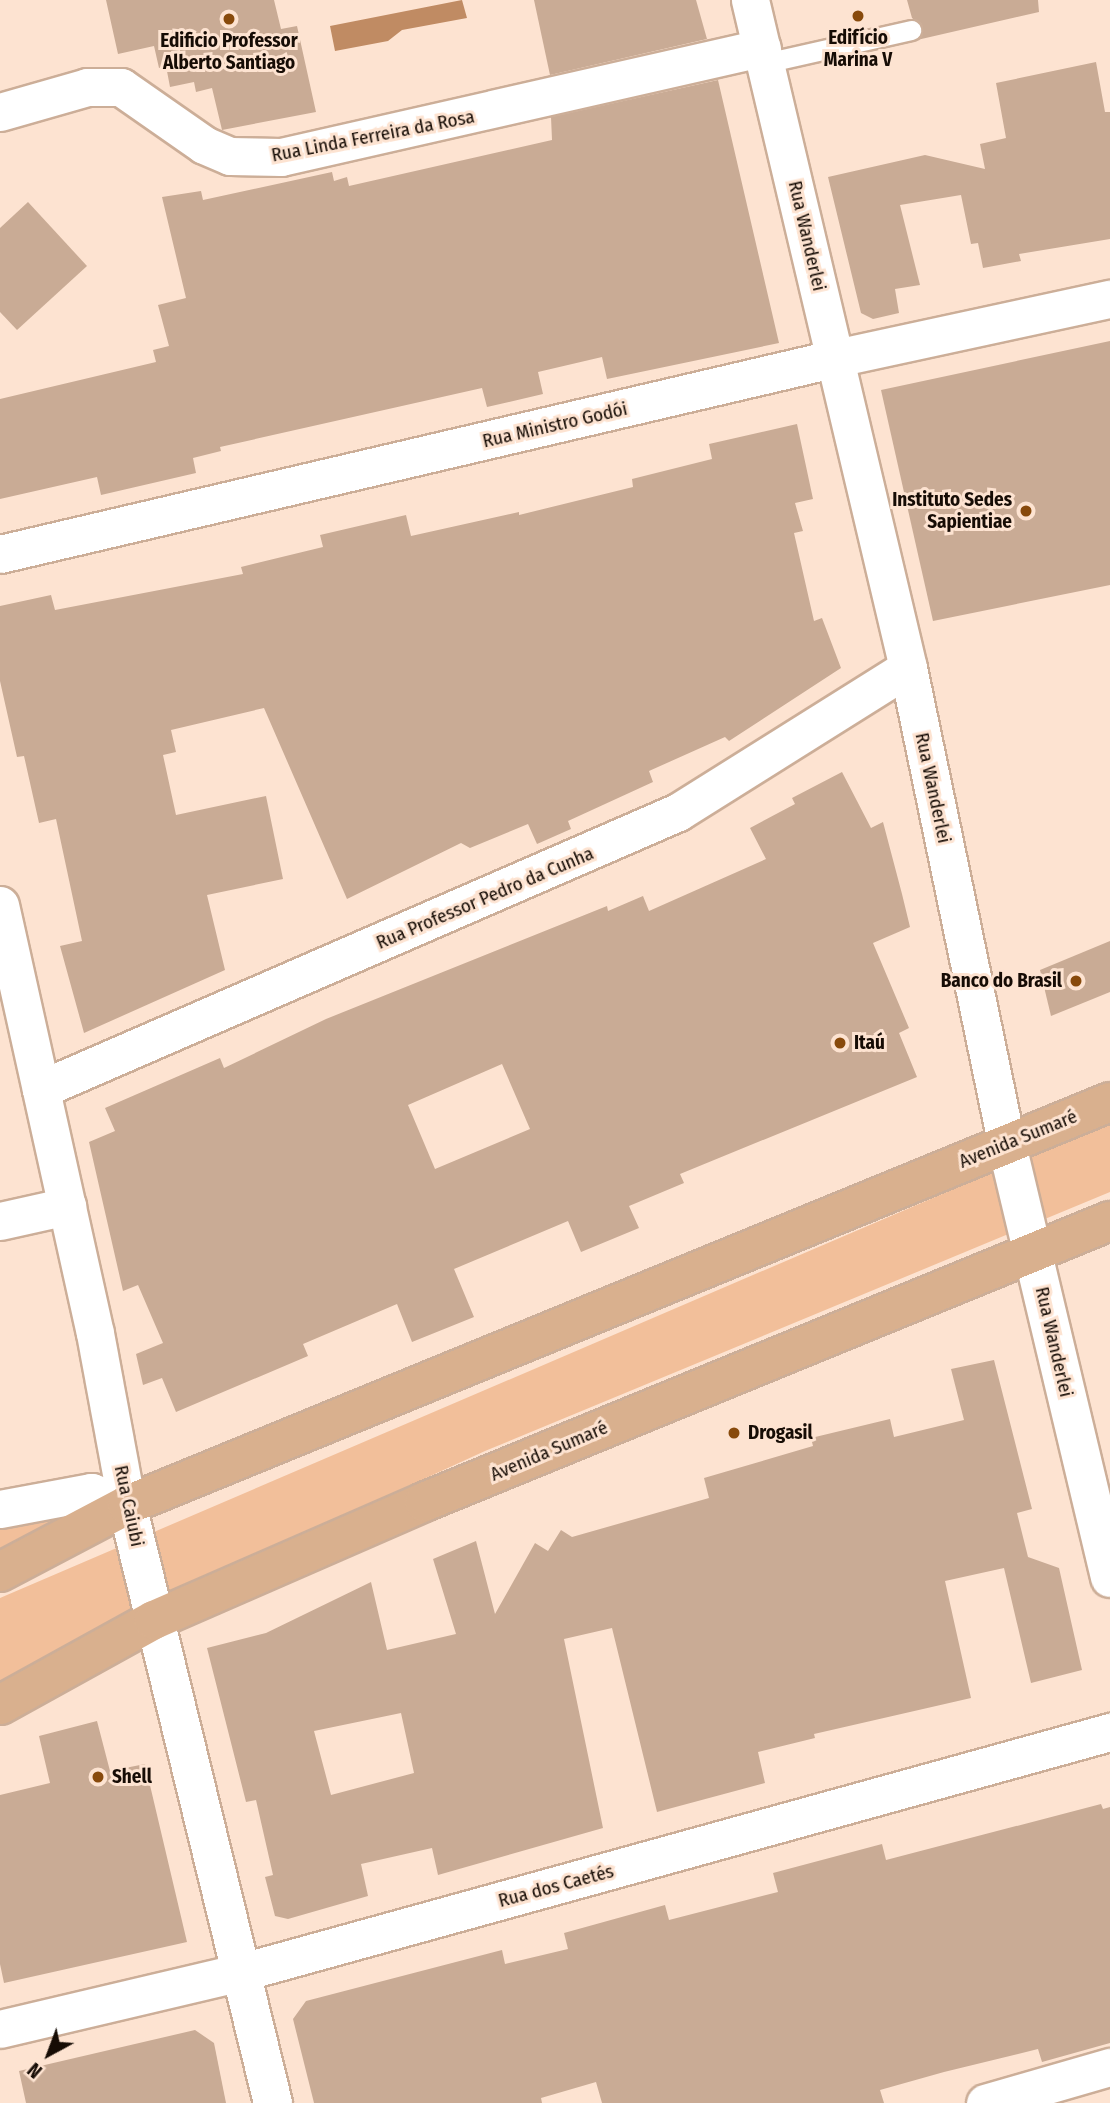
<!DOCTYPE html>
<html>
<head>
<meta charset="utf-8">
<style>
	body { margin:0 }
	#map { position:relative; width:1110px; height:2103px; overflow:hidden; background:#fde3d1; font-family:"Fira Sans Condensed",sans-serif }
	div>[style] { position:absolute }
	.green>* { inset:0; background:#f2bf9a }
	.water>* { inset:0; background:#c08b63 }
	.building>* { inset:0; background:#c9ab95 }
	.roads { filter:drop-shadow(2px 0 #ccae98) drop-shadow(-2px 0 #ccae98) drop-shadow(0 2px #ccae98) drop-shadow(0 -2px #ccae98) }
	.service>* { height:19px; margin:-9.5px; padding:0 9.5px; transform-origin:9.5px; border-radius:9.5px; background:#fff }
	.minor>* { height:37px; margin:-18.5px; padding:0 18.5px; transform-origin:18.5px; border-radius:18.5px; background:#fff }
	.tertiary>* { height:38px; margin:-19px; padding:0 19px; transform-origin:19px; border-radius:19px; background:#fff }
	.secondary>* { height:38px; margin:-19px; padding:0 19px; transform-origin:19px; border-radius:19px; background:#fff }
	.primary>* { height:38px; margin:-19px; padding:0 19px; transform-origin:19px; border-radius:19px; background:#d9b08e }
	.dots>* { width:19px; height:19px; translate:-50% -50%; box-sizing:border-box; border:4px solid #fde3d1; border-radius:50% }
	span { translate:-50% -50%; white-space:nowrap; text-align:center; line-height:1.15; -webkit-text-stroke:6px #fde3d1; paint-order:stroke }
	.poi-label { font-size:19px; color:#160c05; font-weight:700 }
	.right { translate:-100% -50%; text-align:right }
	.left { translate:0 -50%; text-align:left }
	.street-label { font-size:19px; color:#160c05 }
	.north { position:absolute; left:14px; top:2019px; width:70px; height:70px; -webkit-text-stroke:5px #fde3d1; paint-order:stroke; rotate:221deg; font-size:19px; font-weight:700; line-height:28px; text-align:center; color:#160c05 }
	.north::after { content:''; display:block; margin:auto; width:24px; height:32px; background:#160c05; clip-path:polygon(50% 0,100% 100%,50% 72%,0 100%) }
</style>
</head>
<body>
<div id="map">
	<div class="green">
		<i style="clip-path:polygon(1110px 1122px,1110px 1192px,485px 1451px,162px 1599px,0 1683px,0 1598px)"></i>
		<i style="clip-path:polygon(31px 1511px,75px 1515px,0 1557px,0 1518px)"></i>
	</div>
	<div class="water">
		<i style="clip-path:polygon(462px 0,467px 18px,402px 30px,388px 41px,335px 51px,330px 26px)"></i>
	</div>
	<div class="building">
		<i style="clip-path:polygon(106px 0,274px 0,281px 29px,297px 26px,316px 112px,222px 130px,212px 88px,196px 92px,194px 82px,170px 87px,166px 66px,159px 68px,154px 46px,118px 54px)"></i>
		<i style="clip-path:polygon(534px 0,696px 0,707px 39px,550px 75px)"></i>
		<i style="clip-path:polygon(907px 0,1038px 0,1039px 12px,917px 40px,923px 27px,912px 18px)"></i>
		<i style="clip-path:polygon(1096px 62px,1105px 112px,1110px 112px,1110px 239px,1019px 254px,1021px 261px,983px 268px,978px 243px,971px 244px,961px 195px,900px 205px,920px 285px,895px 289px,899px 313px,873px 319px,861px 313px,828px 177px,925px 155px,985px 169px,980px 144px,1006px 138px,996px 83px)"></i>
		<i style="clip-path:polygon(718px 80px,779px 343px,607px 379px,602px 357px,538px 372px,543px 394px,487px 407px,482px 388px,220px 447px,221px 451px,193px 458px,196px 473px,101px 495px,97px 477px,0 499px,0 399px,156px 362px,153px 350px,169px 346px,158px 305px,186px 298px,162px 197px,201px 191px,203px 200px,332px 172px,334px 181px,347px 177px,349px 186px,552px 140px,551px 117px)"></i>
		<i style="clip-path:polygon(28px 202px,87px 266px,17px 330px,0 312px,0 228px)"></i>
		<i style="clip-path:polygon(1110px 341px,1110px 585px,933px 621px,881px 390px)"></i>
		<i style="clip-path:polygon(797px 424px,813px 499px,795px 503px,803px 531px,794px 533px,814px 621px,822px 618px,841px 668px,729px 741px,725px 737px,649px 771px,653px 782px,568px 821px,571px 829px,537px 844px,528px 824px,470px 848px,461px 843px,347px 899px,264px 708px,171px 730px,176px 752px,163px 755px,176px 815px,266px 796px,283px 879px,207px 895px,225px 970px,84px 1033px,60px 946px,82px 941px,56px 819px,39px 823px,24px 756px,17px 757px,0 681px,0 606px,51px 595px,55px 610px,243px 574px,241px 567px,323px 547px,320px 535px,406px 515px,411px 536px,519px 512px,519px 515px,633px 487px,632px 479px,712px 459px,709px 444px)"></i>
		<i style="clip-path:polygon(evenodd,842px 772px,871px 828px,883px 822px,902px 894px,910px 927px,873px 943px,909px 1028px,899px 1033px,917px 1077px,680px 1174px,684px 1183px,629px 1206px,639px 1228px,581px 1252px,568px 1221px,454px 1269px,474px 1317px,412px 1342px,397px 1304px,303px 1344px,308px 1356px,176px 1412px,162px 1378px,143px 1385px,136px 1354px,163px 1343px,138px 1285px,123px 1291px,89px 1142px,115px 1131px,105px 1108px,220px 1058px,224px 1068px,326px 1019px,607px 906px,608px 911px,643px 896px,649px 911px,766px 859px,750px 828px,795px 804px,792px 798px,842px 772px,502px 1064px,530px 1129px,435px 1169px,408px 1105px,502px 1064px)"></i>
		<i style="clip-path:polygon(1110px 941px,1110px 992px,1051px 1016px,1040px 970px)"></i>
		<i style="clip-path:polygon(evenodd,994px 1360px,1032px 1509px,1017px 1513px,1028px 1557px,1059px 1568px,1082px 1670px,1031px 1683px,1004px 1568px,945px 1581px,971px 1698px,814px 1734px,815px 1738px,758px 1752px,765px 1783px,657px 1812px,612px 1628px,564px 1639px,603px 1828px,438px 1875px,432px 1848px,361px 1864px,368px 1896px,288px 1919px,275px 1916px,265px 1877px,273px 1875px,256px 1800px,246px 1802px,207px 1648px,266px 1633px,371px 1582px,387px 1650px,456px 1634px,433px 1559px,476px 1541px,495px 1614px,535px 1543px,548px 1551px,561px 1530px,572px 1537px,709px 1498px,704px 1478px,813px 1446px,811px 1438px,890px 1419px,894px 1437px,964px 1420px,951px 1369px,994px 1360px,401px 1713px,414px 1773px,331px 1795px,314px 1731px,401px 1713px)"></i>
		<i style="clip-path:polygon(97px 1721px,110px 1771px,145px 1764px,187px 1942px,4px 1983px,0 1964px,0 1795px,50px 1783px,39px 1736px)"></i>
		<i style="clip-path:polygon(1101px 1804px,1103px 1809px,1110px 1807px,1110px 2043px,1042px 2062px,1038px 2049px,944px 2072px,880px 2090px,884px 2103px,602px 2103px,596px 2082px,541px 2098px,542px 2103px,314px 2103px,293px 2019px,306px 2001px,502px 1950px,505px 1964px,568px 1949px,564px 1933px,665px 1905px,669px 1920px,778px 1892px,773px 1873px,882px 1844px,886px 1860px)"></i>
		<i style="clip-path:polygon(195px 2030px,214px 2043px,226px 2103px,26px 2103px,19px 2071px)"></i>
	</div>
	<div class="roads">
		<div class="service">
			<i style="left:765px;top:63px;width:150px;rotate:-12.7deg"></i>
		</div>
		<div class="minor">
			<i style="left:750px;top:0;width:686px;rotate:76.69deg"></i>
			<i style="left:908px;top:668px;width:487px;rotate:78.3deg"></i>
			<i style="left:0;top:112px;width:91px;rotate:-16deg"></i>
			<i style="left:87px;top:87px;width:34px"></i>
			<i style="left:121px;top:87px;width:101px;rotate:34.9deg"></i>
			<i style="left:204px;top:145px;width:28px;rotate:23deg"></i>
			<i style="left:230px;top:156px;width:51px;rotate:1.1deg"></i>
			<i style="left:281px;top:157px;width:493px;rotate:-12.8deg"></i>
			<i style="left:0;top:554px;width:859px;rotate:-13.19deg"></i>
			<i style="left:836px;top:358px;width:280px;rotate:-12.2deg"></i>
			<i style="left:0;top:905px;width:438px;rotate:77.5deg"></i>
			<i style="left:95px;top:1333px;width:175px;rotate:79.5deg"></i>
			<i style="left:41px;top:1089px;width:695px;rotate:-23.5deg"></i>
			<i style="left:678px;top:812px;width:271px;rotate:-32.1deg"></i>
			<i style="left:0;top:1221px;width:69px;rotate:-12.6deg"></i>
			<i style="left:0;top:1509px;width:93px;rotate:-10.6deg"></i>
			<i style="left:91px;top:1492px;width:38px;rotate:20deg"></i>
			<i style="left:0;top:2029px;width:249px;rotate:-13.3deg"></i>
			<i style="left:242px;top:1972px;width:901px;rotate:-15.46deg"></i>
			<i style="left:985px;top:2103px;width:130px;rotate:-16.1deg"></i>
		</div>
		<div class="tertiary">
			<i style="left:1007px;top:1145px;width:445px;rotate:76.6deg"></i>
		</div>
		<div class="secondary">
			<i style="left:127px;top:1505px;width:616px;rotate:76.28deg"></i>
		</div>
		<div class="primary">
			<i style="left:0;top:1572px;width:144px;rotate:-27.8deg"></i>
			<i style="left:127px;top:1505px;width:1062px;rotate:-22.29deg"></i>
			<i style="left:0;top:1705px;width:176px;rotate:-28.9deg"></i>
			<i style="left:154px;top:1620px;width:295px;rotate:-23.6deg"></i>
			<i style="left:424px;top:1502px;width:741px;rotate:-22.28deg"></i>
		</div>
	</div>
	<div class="dots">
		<i style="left:858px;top:16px;background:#884a0c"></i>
		<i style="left:229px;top:19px;background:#884a0c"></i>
		<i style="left:1026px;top:511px;background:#884a0c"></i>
		<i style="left:1076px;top:981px;background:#884a0c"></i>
		<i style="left:840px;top:1043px;background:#884a0c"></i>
		<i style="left:734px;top:1433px;background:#884a0c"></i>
		<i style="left:98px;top:1777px;background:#884a0c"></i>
	</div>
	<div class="poi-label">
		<span style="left:858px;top:49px">Edifício<br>Marina V</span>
		<span style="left:229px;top:52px">Edificio Professor<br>Alberto Santiago</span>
		<span class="right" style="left:1012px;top:511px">Instituto Sedes<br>Sapientiae</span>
		<span class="right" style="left:1062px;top:981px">Banco do Brasil</span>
		<span class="left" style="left:854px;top:1043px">Itaú</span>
		<span class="left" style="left:748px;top:1433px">Drogasil</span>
		<span class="left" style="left:112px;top:1777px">Shell</span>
	</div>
	<div class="street-label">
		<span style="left:373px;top:136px;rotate:-11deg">Rua Linda Ferreira da Rosa</span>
		<span style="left:807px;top:236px;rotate:77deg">Rua Wanderlei</span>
		<span style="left:555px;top:425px;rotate:-13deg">Rua Ministro Godói</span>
		<span style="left:933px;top:788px;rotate:78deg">Rua Wanderlei</span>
		<span style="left:485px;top:898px;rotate:-23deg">Rua Professor Pedro da Cunha</span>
		<span style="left:1018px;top:1139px;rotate:-22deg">Avenida Sumaré</span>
		<span style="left:1054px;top:1342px;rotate:77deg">Rua Wanderlei</span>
		<span style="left:549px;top:1451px;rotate:-23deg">Avenida Sumaré</span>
		<span style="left:129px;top:1506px;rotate:78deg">Rua Caiubi</span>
		<span style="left:556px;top:1886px;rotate:-15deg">Rua dos Caetés</span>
	</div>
	<div class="north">N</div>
</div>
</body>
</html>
